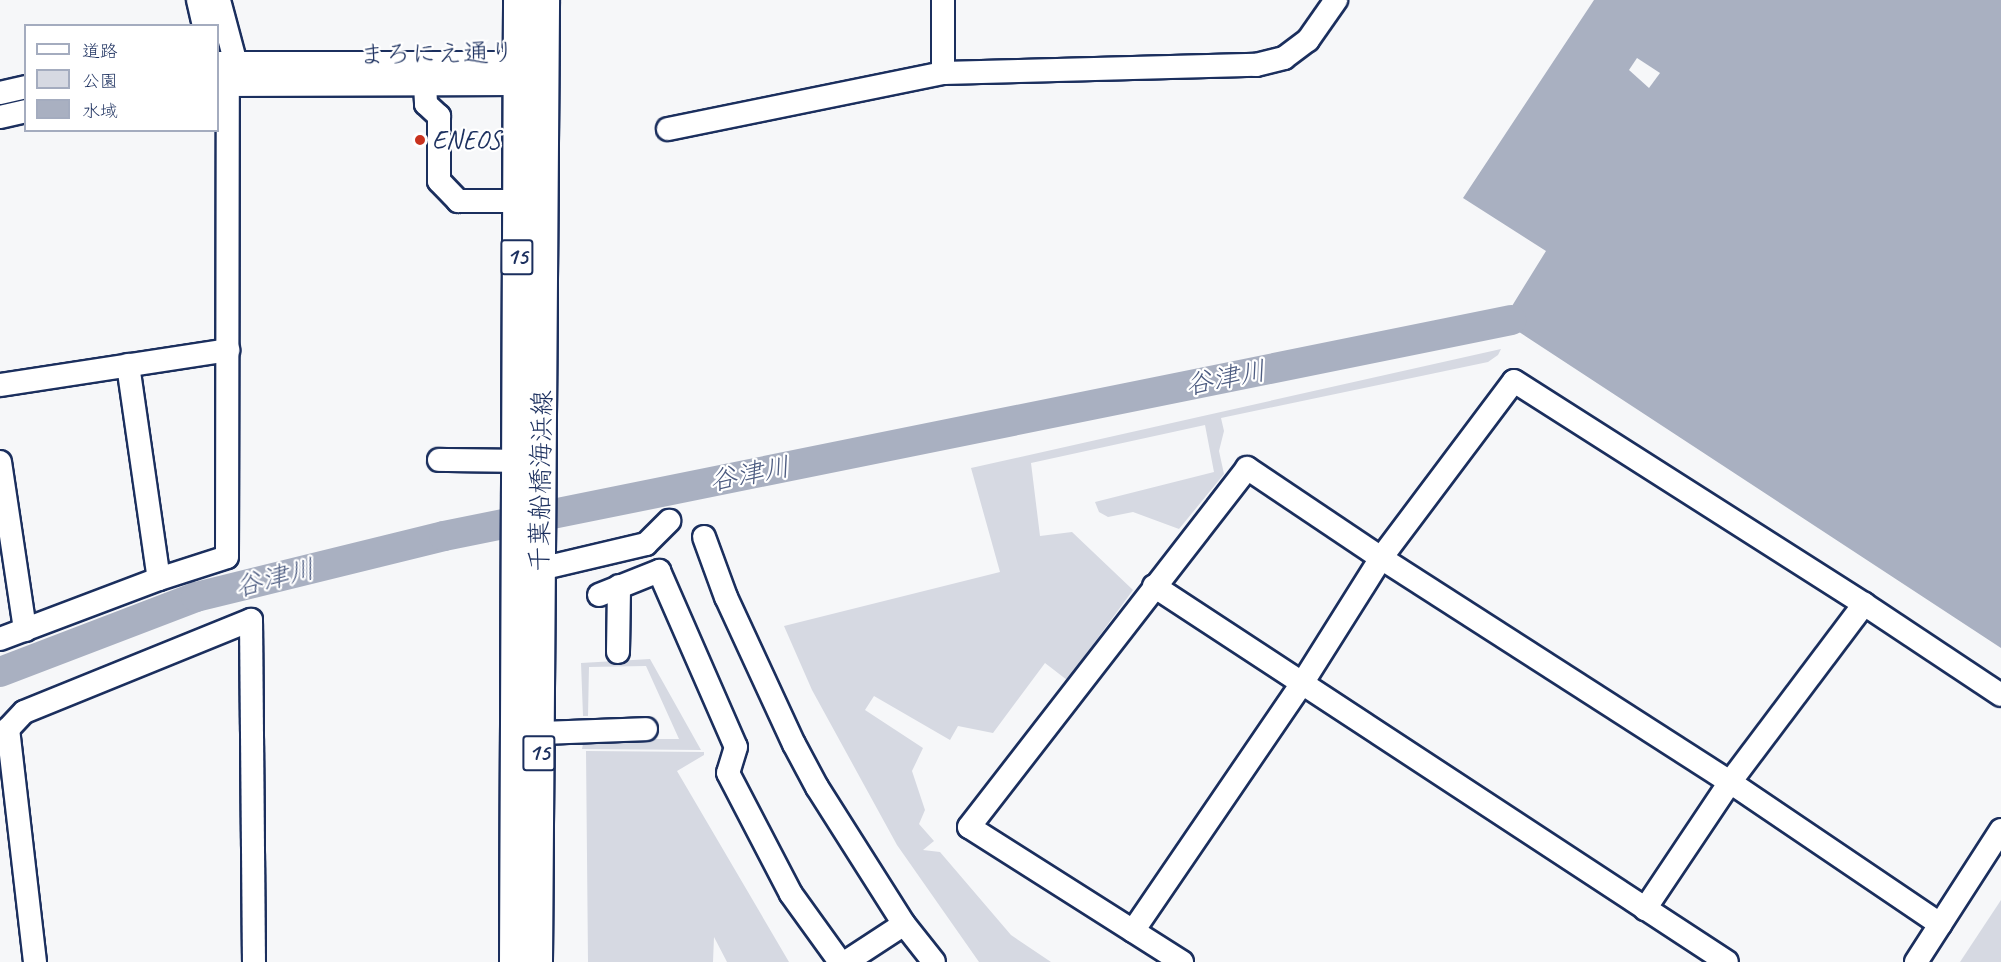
<!DOCTYPE html>
<html>
<head>
<meta charset="utf-8">
<style>
	body { margin:0 }
	#map { position:relative; width:2001px; height:962px; overflow:hidden; background:#f6f7f9; font-family:Caveat,"Klee One",sans-serif }
	div>[style] { position:absolute }
	.green>* { inset:0; background:#d6d9e2 }
	.water>* { inset:0; background:#a9b0c1 }
	.pier>* { inset:0; background:#f6f7f9 }
	.river>* { height:30px; margin:-15px; padding:0 15px; transform-origin:15px; border-radius:15px; background:#a9b0c1 }
	.roads { filter:drop-shadow(2px 0 #1b2f5e) drop-shadow(-2px 0 #1b2f5e) drop-shadow(0 2px #1b2f5e) drop-shadow(0 -2px #1b2f5e) }
	.minor>* { height:22px; margin:-11px; padding:0 11px; transform-origin:11px; border-radius:11px; background:#fff }
	.major>* { height:28px; margin:-14px; padding:0 14px; transform-origin:14px; border-radius:14px; background:#fff }
	.dots>* { width:16px; height:16px; translate:-50% -50%; box-sizing:border-box; border:3px solid #fff; border-radius:50% }
	span { translate:-50% -50%; white-space:nowrap; text-align:center; line-height:1.15; -webkit-text-stroke:4.5px #fff; paint-order:stroke }
	.shield-label span { padding:2px 4px; background:#fff; border:2px solid; border-radius:4px; -webkit-text-stroke-width:0 }
	.shield-label { font-size:24px; color:#1b2f5e; font-weight:700 }
	.street-label { font-size:26px; color:#1b2f5e }
	.poi-label { font-size:26px; color:#1b2f5e }
	.left { translate:0 -50%; text-align:left }
	.water-label { font-size:27px; color:#4d5c81; font-style:italic }
	.legend { position:absolute; left:24px; top:24px; width:195px; height:108px; box-sizing:border-box; background:#fff; border:2px solid #a4acbf; margin:0; padding:8px 10px; list-style:none; font-size:18px; color:#1b2f5e }
	.legend li { display:flex; align-items:center; gap:12px; height:30px }
	.legend b { width:30px; border:2px solid #a4acbf }
</style>
</head>
<body>
<div id="map">
	<div class="green">
		<i style="clip-path:polygon(1501px 349px,1498px 355px,1488px 362px,1221px 418px,1224px 431px,1219px 451px,1224px 474px,1179px 529px,1133px 512px,1108px 517px,1099px 512px,1095px 502px,1214px 472px,1205px 425px,1031px 463px,1040px 536px,1072px 532px,1133px 590px,1067px 680px,1045px 663px,993px 733px,958px 726px,950px 740px,874px 696px,865px 710px,923px 748px,912px 771px,925px 810px,919px 824px,934px 841px,923px 850px,940px 852px,1011px 935px,1051px 962px,979px 962px,897px 845px,812px 690px,784px 626px,1000px 572px,971px 468px)"></i>
		<i style="clip-path:polygon(650px 659px,701px 750px,582px 749px,584px 739px,679px 739px,646px 666px,589px 667px,588px 716px,583px 716px,581px 663px)"></i>
		<i style="clip-path:polygon(586px 751px,704px 752px,704px 755px,677px 771px,789px 962px,727px 962px,714px 937px,713px 962px,588px 962px)"></i>
		<i style="clip-path:polygon(2001px 900px,2001px 962px,1960px 962px)"></i>
	</div>
	<div class="water">
		<i style="clip-path:polygon(1594px 0,2001px 0,2001px 648px,1513px 328px,1512px 306px,1546px 251px,1463px 198px)"></i>
	</div>
	<div class="pier">
		<i style="clip-path:polygon(1637px 58px,1660px 73px,1649px 88px,1629px 70px)"></i>
	</div>
	<div class="river">
		<i style="left:0;top:672px;width:210px;rotate:-20.9deg"></i>
		<i style="left:196px;top:597px;width:255px;rotate:-13.8deg"></i>
		<i style="left:444px;top:536px;width:1089px;rotate:-11.44deg"></i>
	</div>
	<div class="roads">
		<div class="minor">
			<i style="left:198px;top:0;width:27px;rotate:77deg"></i>
			<i style="left:943px;top:0;width:73px;rotate:90deg"></i>
			<i style="left:218px;top:63px;width:300px"></i>
			<i style="left:518px;top:63px;width:16px;rotate:27deg"></i>
			<i style="left:425px;top:84px;width:20px;rotate:87deg"></i>
			<i style="left:426px;top:104px;width:18px;rotate:43deg"></i>
			<i style="left:439px;top:116px;width:65px;rotate:90deg"></i>
			<i style="left:439px;top:181px;width:28px;rotate:46deg"></i>
			<i style="left:458px;top:201px;width:60px"></i>
			<i style="left:218px;top:85px;width:300px;rotate:-0.2deg"></i>
			<i style="left:518px;top:84px;width:16px;rotate:-18deg"></i>
			<i style="left:0;top:93px;width:27px;rotate:-13deg"></i>
			<i style="left:0;top:117px;width:27px;rotate:-13deg"></i>
			<i style="left:668px;top:129px;width:281px;rotate:-11.5deg"></i>
			<i style="left:943px;top:73px;width:313px;rotate:-1.5deg"></i>
			<i style="left:1256px;top:65px;width:29px;rotate:-14deg"></i>
			<i style="left:1284px;top:58px;width:30px;rotate:-37deg"></i>
			<i style="left:1308px;top:40px;width:49px;rotate:-55deg"></i>
			<i style="left:128px;top:365px;width:216px;rotate:81.8deg"></i>
			<i style="left:0;top:385px;width:231px;rotate:-8.7deg"></i>
			<i style="left:439px;top:460px;width:77px;rotate:0.7deg"></i>
			<i style="left:0;top:462px;width:170px;rotate:81.5deg"></i>
			<i style="left:704px;top:537px;width:64px;rotate:69.9deg"></i>
			<i style="left:726px;top:597px;width:162px;rotate:65.2deg"></i>
			<i style="left:794px;top:744px;width:49px;rotate:61.9deg"></i>
			<i style="left:817px;top:787px;width:162px;rotate:57.6deg"></i>
			<i style="left:904px;top:924px;width:48px;rotate:51.7deg"></i>
			<i style="left:540px;top:569px;width:109px;rotate:-13.3deg"></i>
			<i style="left:646px;top:544px;width:33px;rotate:-45deg"></i>
			<i style="left:1154px;top:586px;width:685px;rotate:33.27deg"></i>
			<i style="left:599px;top:595px;width:65px;rotate:-21.8deg"></i>
			<i style="left:659px;top:571px;width:192px;rotate:66.4deg"></i>
			<i style="left:736px;top:747px;width:27px;rotate:107deg"></i>
			<i style="left:728px;top:773px;width:136px;rotate:62.5deg"></i>
			<i style="left:791px;top:894px;width:84px;rotate:54.2deg"></i>
			<i style="left:0;top:639px;width:170px;rotate:-20.7deg"></i>
			<i style="left:159px;top:579px;width:71px;rotate:-17.9deg"></i>
			<i style="left:227px;top:557px;width:472px;rotate:-89.9deg"></i>
			<i style="left:228px;top:85px;width:22px;rotate:-69deg"></i>
			<i style="left:236px;top:64px;width:66px;rotate:-104.9deg"></i>
			<i style="left:618px;top:652px;width:66px;rotate:-89.1deg"></i>
			<i style="left:539px;top:733px;width:107px;rotate:-2.1deg"></i>
			<i style="left:1645px;top:909px;width:153px;rotate:-56.2deg"></i>
			<i style="left:1730px;top:782px;width:223px;rotate:-53deg"></i>
			<i style="left:1133px;top:931px;width:301px;rotate:-55.7deg"></i>
			<i style="left:1303px;top:682px;width:146px;rotate:-57.8deg"></i>
			<i style="left:1381px;top:558px;width:221px;rotate:-53.1deg"></i>
			<i style="left:1514px;top:381px;width:415px;rotate:32.5deg"></i>
			<i style="left:1864px;top:604px;width:164px;rotate:33.6deg"></i>
			<i style="left:35px;top:962px;width:235px;rotate:-96.6deg"></i>
			<i style="left:8px;top:729px;width:23px;rotate:-47deg"></i>
			<i style="left:24px;top:712px;width:245px;rotate:-22.1deg"></i>
			<i style="left:251px;top:620px;width:342px;rotate:89.5deg"></i>
			<i style="left:846px;top:962px;width:69px;rotate:-33.2deg"></i>
			<i style="left:1182px;top:962px;width:252px;rotate:-147.6deg"></i>
			<i style="left:969px;top:827px;width:454px;rotate:-52.2deg"></i>
			<i style="left:1247px;top:468px;width:161px;rotate:33.9deg"></i>
			<i style="left:1381px;top:558px;width:415px;rotate:32.7deg"></i>
			<i style="left:1730px;top:782px;width:254px;rotate:34.1deg"></i>
			<i style="left:1916px;top:962px;width:157px;rotate:-57.2deg"></i>
		</div>
		<div class="major">
			<i style="left:514px;top:962px;width:962px;rotate:-89.76deg"></i>
			<i style="left:538px;top:962px;width:962px;rotate:-89.58deg"></i>
		</div>
	</div>
	<div class="dots">
		<i style="left:420px;top:140px;background:#c8321e"></i>
	</div>
	<div class="shield-label">
		<span style="left:517px;top:257px">15</span>
		<span style="left:539px;top:753px">15</span>
	</div>
	<div class="street-label">
		<span style="left:437px;top:54px;rotate:-1deg">まろにえ通り</span>
		<span style="left:541px;top:481px;rotate:-89deg">千葉船橋海浜線</span>
	</div>
	<div class="poi-label">
		<span class="left" style="left:432px;top:140px">ENEOS</span>
	</div>
	<div class="water-label">
		<span style="left:1226px;top:378px;rotate:-11deg">谷津川</span>
		<span style="left:750px;top:474px;rotate:-11deg">谷津川</span>
		<span style="left:275px;top:578px;rotate:-14deg">谷津川</span>
	</div>
	<ul class="legend">
	<li><b style="height:8px;background:#fff"></b>道路</li>
	<li><b style="height:16px;background:#d6d9e2"></b>公園</li>
	<li><b style="height:16px;background:#a9b0c1"></b>水域</li>
	</ul>
</div>
</body>
</html>
